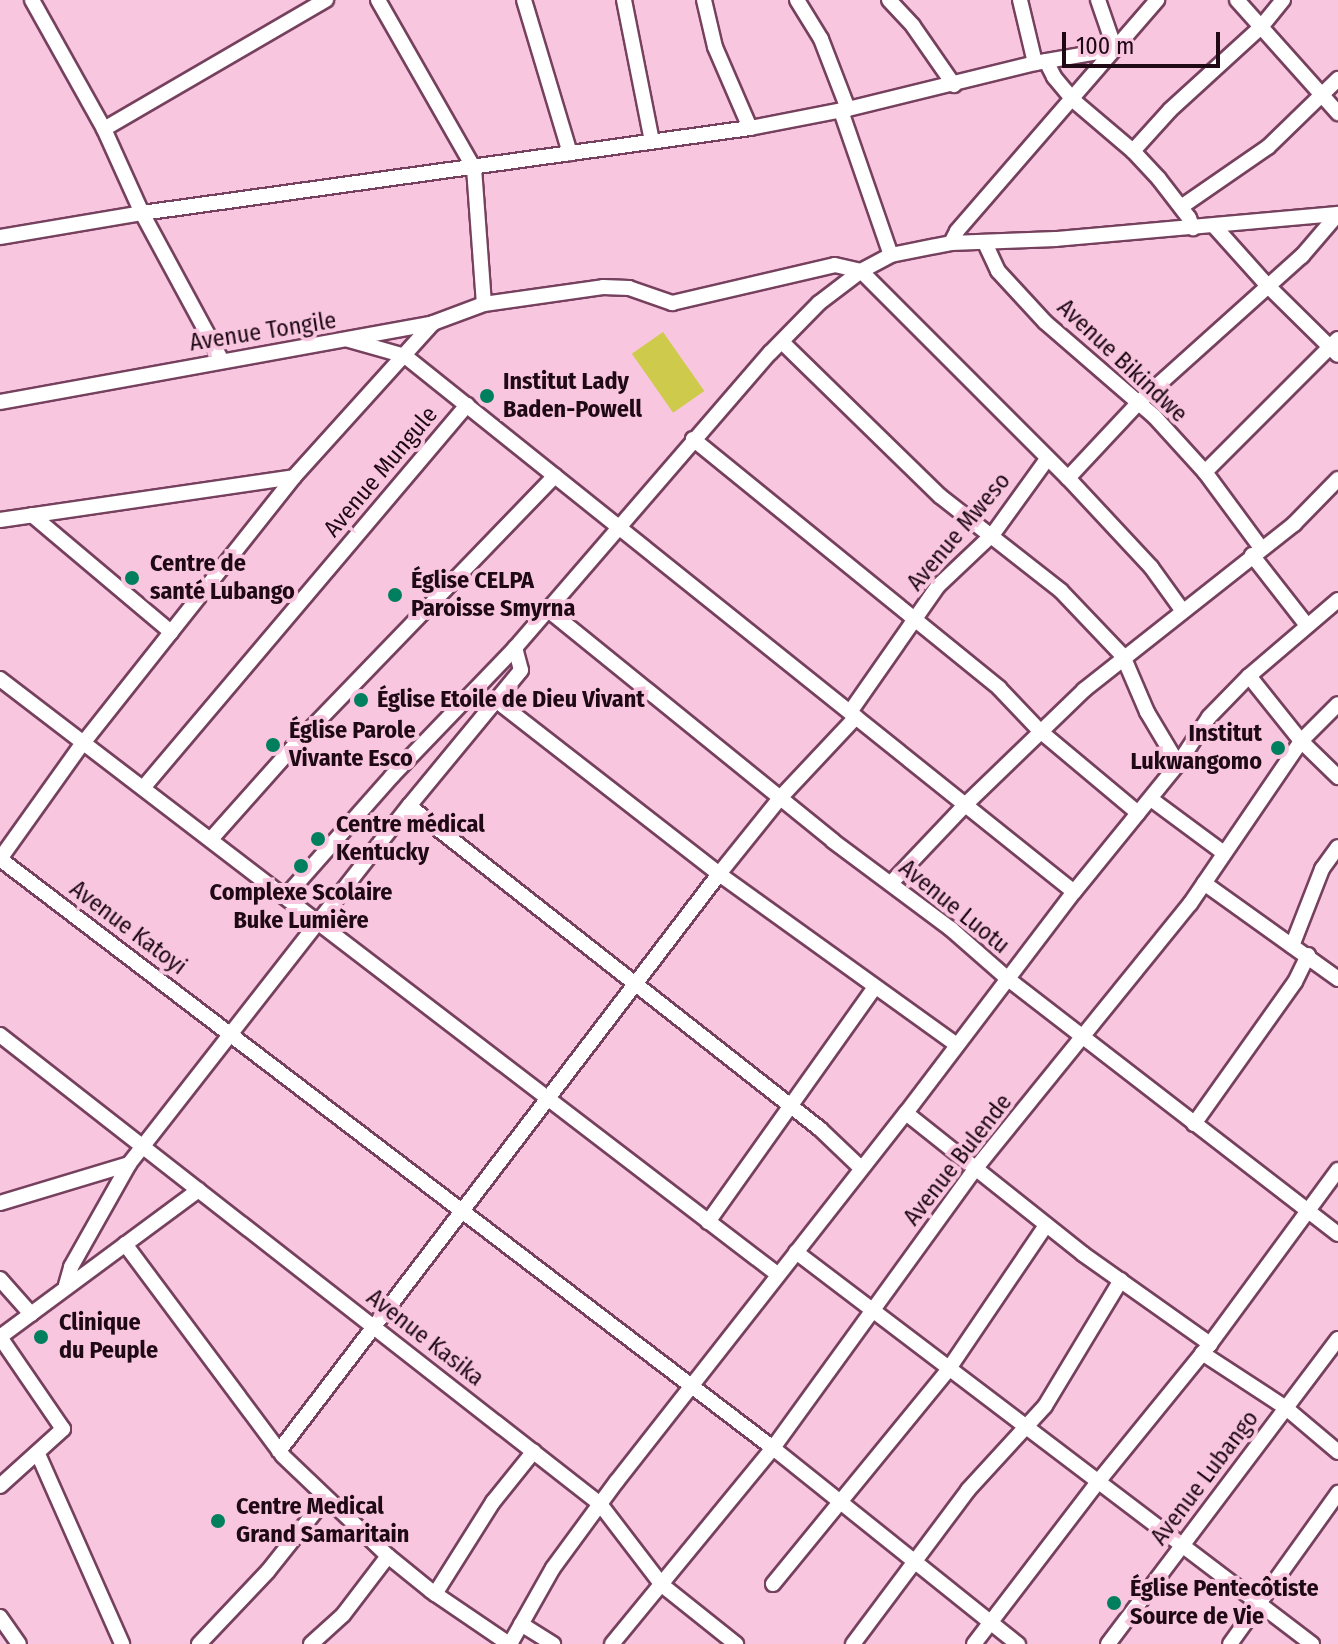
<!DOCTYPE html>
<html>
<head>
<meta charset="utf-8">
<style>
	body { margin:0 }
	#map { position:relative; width:1338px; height:1644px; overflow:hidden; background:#f9c6df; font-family:"Fira Sans Condensed",sans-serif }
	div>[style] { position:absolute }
	.green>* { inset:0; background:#cdca4c; transform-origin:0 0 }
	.roads { filter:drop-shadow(2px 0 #76415e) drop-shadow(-2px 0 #76415e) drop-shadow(0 2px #76415e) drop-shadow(0 -2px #76415e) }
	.minor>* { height:14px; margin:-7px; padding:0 7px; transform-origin:7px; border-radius:7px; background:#fff }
	.dots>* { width:22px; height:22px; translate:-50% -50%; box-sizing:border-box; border:4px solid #f9c6df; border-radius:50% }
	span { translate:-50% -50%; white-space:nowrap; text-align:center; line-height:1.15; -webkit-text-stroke:8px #f9c6df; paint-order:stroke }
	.street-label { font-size:24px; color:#1e0915 }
	.poi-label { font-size:24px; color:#1e0915; font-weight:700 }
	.left { translate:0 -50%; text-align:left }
	.right { translate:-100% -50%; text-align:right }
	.scale { position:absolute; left:1062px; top:32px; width:158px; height:36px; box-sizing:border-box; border:4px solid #1e0915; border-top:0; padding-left:10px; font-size:24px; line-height:28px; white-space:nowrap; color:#1e0915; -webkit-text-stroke:6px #f9c6df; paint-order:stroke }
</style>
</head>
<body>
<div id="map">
	<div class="green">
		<i style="left:663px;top:332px;width:72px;height:38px;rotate:55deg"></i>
	</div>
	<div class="roads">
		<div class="minor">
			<i style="left:32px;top:0;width:148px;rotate:60.8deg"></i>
			<i style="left:104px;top:129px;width:92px;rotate:65.7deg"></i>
			<i style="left:142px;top:213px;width:166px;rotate:61.6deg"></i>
			<i style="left:378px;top:0;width:193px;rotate:60.3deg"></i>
			<i style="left:474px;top:168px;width:136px;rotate:85.8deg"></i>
			<i style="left:524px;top:0;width:160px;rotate:73.3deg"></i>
			<i style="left:624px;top:0;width:144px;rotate:78.8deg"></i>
			<i style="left:704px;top:0;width:48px;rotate:76.8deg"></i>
			<i style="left:715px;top:47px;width:88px;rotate:66.6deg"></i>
			<i style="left:797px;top:0;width:46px;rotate:58.4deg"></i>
			<i style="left:821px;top:39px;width:75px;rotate:68.9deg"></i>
			<i style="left:889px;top:0;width:35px;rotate:47deg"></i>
			<i style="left:913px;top:26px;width:72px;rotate:55.2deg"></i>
			<i style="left:1020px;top:0;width:65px;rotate:76.6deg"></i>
			<i style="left:1237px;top:0;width:152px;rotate:48.2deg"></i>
			<i style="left:1046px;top:61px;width:18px;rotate:63deg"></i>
			<i style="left:1054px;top:77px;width:30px;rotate:50deg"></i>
			<i style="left:1073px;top:100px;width:79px;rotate:40.4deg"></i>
			<i style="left:1133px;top:151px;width:38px;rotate:47deg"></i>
			<i style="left:1159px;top:179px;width:49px;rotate:52.4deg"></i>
			<i style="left:1189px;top:218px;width:11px;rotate:68deg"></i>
			<i style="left:841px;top:111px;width:152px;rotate:70.9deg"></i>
			<i style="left:104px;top:129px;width:257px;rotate:-30.2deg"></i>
			<i style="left:1133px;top:151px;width:55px;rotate:-47.9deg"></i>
			<i style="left:1170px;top:110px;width:123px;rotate:-42.4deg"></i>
			<i style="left:1261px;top:27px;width:35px;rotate:-51deg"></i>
			<i style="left:1181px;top:207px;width:106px;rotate:-34.6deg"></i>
			<i style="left:1268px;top:147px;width:98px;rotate:-44.2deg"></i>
			<i style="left:1215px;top:227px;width:79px;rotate:48.1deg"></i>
			<i style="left:1268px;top:286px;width:98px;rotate:44.6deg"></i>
			<i style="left:0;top:237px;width:144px;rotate:-9.6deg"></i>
			<i style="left:142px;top:213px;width:614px;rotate:-7.96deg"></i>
			<i style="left:750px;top:128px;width:100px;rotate:-11deg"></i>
			<i style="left:848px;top:109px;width:193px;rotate:-13.8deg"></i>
			<i style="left:1035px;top:63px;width:81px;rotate:-9.9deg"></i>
			<i style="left:1115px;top:49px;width:52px;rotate:-109.1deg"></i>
			<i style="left:951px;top:243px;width:13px;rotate:-63deg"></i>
			<i style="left:957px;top:231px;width:306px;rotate:-49.1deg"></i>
			<i style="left:985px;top:243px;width:31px;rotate:65deg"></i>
			<i style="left:998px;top:271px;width:69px;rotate:47.3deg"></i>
			<i style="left:1045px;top:322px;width:144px;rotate:40.8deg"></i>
			<i style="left:1154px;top:416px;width:76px;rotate:47.7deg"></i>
			<i style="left:1205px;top:472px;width:94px;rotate:53.6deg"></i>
			<i style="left:433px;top:323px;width:207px;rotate:132.1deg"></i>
			<i style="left:294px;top:477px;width:341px;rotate:128.4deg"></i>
			<i style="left:82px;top:744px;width:141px;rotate:125.5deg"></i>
			<i style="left:0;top:859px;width:972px;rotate:37.31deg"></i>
			<i style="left:773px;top:1448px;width:314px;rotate:38.7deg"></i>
			<i style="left:349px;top:340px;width:58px;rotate:15.9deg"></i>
			<i style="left:405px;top:356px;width:857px;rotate:38.7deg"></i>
			<i style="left:782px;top:342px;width:221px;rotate:44.3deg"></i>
			<i style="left:940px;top:496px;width:154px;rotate:38.1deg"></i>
			<i style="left:1061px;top:591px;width:90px;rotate:46.4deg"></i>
			<i style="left:1123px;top:656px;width:61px;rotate:66.8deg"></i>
			<i style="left:1147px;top:712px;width:61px;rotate:59.2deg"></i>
			<i style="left:0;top:402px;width:440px;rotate:-10.3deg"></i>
			<i style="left:433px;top:323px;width:54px;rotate:-20.4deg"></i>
			<i style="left:484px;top:304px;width:120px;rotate:-8.1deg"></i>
			<i style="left:603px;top:287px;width:26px;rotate:2deg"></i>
			<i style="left:629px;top:288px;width:46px;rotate:19.2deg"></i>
			<i style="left:672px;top:303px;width:167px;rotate:-13.1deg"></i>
			<i style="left:835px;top:265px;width:27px;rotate:13deg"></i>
			<i style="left:861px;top:271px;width:34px;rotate:-28deg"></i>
			<i style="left:891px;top:255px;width:61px;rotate:-11.3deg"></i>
			<i style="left:951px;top:243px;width:105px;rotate:-2.2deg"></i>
			<i style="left:1056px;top:239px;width:283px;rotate:-5.1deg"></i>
			<i style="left:693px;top:439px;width:395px;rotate:39.1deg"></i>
			<i style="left:999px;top:688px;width:59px;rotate:46.4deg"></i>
			<i style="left:1040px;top:731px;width:128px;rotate:39.9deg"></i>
			<i style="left:1205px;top:472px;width:188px;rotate:-45deg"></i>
			<i style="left:1068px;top:478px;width:104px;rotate:-46.9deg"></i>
			<i style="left:1139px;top:402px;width:219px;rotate:-41.9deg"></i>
			<i style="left:1302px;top:256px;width:55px;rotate:-49.4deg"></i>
			<i style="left:32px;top:515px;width:182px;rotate:40.1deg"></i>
			<i style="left:0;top:520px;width:297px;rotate:-8.3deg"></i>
			<i style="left:1252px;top:555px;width:88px;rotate:52deg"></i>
			<i style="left:547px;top:609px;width:368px;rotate:39deg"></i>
			<i style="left:833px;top:841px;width:147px;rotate:36.7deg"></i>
			<i style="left:951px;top:929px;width:76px;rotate:41.3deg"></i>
			<i style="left:1008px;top:979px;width:417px;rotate:37.7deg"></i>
			<i style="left:1249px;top:676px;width:83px;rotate:51.3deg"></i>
			<i style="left:1301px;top:741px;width:52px;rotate:44.2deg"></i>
			<i style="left:0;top:679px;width:979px;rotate:37.44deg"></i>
			<i style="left:497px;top:701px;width:281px;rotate:37.9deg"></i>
			<i style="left:719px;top:874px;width:293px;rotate:35.7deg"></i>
			<i style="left:850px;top:712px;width:154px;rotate:-55.1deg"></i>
			<i style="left:938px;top:586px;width:76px;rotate:-43.4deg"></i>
			<i style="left:993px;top:534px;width:92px;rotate:-54.2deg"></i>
			<i style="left:143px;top:788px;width:502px;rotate:-49.77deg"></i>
			<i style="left:1151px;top:799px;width:91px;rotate:36.5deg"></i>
			<i style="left:409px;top:806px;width:523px;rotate:38.16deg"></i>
			<i style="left:820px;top:1129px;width:57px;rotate:43.6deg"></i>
			<i style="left:212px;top:838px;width:122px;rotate:-48.3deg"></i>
			<i style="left:293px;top:747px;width:377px;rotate:-46deg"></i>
			<i style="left:891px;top:883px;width:109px;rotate:-46.5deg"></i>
			<i style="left:966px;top:804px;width:164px;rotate:-44deg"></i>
			<i style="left:1084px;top:690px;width:268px;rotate:-38.3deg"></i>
			<i style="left:1294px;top:524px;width:63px;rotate:-45.6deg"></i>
			<i style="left:1204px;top:883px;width:165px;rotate:35.6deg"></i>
			<i style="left:286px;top:896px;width:160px;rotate:-48.5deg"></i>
			<i style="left:392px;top:776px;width:178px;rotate:-46.1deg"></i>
			<i style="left:515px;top:648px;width:390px;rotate:-49.2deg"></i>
			<i style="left:770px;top:353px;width:70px;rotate:-45.6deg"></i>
			<i style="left:819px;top:303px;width:53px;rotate:-37.3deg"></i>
			<i style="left:861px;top:271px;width:293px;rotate:45deg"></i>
			<i style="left:1068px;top:478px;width:122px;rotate:47deg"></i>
			<i style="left:1151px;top:567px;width:53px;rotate:54.2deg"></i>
			<i style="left:1292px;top:946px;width:83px;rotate:-68.7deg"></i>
			<i style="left:1322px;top:869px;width:27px;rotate:-54deg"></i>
			<i style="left:0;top:1035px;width:762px;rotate:38.01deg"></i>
			<i style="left:600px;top:1504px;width:102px;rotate:52.6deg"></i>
			<i style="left:662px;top:1585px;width:95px;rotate:38.6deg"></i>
			<i style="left:906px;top:1113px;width:226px;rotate:38.5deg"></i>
			<i style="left:1083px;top:1254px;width:156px;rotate:35.3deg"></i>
			<i style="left:1194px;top:1124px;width:174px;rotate:-54.6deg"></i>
			<i style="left:1295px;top:982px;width:30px;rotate:-64deg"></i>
			<i style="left:0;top:1203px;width:135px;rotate:-16.8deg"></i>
			<i style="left:708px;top:1222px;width:288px;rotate:-54.6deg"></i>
			<i style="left:125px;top:1244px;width:264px;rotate:53.3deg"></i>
			<i style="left:283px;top:1456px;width:145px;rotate:43.6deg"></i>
			<i style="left:388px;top:1556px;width:55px;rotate:39.1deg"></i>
			<i style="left:431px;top:1591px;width:94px;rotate:34.2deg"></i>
			<i style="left:796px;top:1252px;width:648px;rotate:37.22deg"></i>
			<i style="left:0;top:1279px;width:47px;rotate:48.5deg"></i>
			<i style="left:66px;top:1285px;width:19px;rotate:-74deg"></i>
			<i style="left:71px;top:1267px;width:118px;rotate:-60.6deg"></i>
			<i style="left:129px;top:1164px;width:454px;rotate:-52deg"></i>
			<i style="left:409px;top:806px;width:176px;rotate:-50.5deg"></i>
			<i style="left:521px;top:670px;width:23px;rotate:-105deg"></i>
			<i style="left:1202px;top:1353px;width:100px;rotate:33.2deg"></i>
			<i style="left:1286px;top:1408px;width:68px;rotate:40.2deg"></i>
			<i style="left:279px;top:1451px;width:726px;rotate:-52.67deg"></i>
			<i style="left:719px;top:874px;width:97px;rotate:-51.2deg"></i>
			<i style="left:780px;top:798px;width:111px;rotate:-46.8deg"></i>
			<i style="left:38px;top:1454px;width:208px;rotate:66.1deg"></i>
			<i style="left:0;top:1486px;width:85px;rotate:-42.1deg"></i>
			<i style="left:63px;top:1429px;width:112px;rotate:-124.4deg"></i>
			<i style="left:0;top:1337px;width:247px;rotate:-36.5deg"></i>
			<i style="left:773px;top:1584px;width:276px;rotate:-50.7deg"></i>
			<i style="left:948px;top:1370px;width:175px;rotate:-55.9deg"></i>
			<i style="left:435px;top:1594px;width:109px;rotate:-57.8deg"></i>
			<i style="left:493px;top:1502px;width:65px;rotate:-51.2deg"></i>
			<i style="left:0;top:1617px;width:33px;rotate:55deg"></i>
			<i style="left:521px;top:1624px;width:38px;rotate:32deg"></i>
			<i style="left:199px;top:1644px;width:100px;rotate:-46.6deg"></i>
			<i style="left:268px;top:1571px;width:93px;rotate:-51.5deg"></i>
			<i style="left:311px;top:1644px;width:43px;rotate:-42.2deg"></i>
			<i style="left:343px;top:1615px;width:74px;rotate:-52.7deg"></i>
			<i style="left:510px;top:1644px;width:87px;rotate:-60.5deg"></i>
			<i style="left:553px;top:1568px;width:108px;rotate:-53.7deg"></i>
			<i style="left:617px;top:1481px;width:468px;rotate:-51.9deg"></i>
			<i style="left:906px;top:1113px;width:278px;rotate:-52.8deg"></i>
			<i style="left:1074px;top:892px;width:165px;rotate:-50.9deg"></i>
			<i style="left:1178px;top:764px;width:56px;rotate:-56.6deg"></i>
			<i style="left:1209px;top:717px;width:57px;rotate:-45.7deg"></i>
			<i style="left:1249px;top:676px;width:117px;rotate:-40.5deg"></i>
			<i style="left:612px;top:1644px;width:254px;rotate:-50.6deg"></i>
			<i style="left:773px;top:1448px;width:346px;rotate:-54.1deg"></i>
			<i style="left:976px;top:1168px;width:340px;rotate:-51deg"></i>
			<i style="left:1190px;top:904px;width:197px;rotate:-55.7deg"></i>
			<i style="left:1301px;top:741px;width:52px;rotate:-45deg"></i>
			<i style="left:853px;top:1644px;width:192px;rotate:-53.2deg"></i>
			<i style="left:968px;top:1490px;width:114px;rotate:-47.5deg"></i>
			<i style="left:1045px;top:1406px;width:147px;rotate:-58.9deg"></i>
			<i style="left:974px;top:1644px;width:203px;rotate:-52.6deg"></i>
			<i style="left:1097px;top:1483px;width:179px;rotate:-50.9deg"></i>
			<i style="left:1210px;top:1344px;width:216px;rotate:-53.7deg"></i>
			<i style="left:1108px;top:1644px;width:382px;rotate:-53deg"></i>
			<i style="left:1230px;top:1644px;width:186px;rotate:-54.4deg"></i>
		</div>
	</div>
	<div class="dots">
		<i style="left:487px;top:396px;background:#007f5f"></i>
		<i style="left:132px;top:578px;background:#007f5f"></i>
		<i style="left:395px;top:595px;background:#007f5f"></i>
		<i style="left:361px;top:700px;background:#007f5f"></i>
		<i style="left:273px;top:745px;background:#007f5f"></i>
		<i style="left:1278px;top:748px;background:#007f5f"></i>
		<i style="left:318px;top:839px;background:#007f5f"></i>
		<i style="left:301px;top:866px;background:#007f5f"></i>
		<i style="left:41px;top:1337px;background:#007f5f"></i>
		<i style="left:218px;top:1521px;background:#007f5f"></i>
		<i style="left:1114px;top:1603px;background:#007f5f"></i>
	</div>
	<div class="street-label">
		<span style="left:263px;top:332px;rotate:-9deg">Avenue Tongile</span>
		<span style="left:1122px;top:361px;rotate:43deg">Avenue Bikindwe</span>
		<span style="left:381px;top:472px;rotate:-50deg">Avenue Mungule</span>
		<span style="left:959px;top:532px;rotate:-50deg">Avenue Mweso</span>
		<span style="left:954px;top:907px;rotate:39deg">Avenue Luotu</span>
		<span style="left:128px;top:928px;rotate:37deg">Avenue Katoyi</span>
		<span style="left:958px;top:1160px;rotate:-52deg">Avenue Bulende</span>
		<span style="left:425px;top:1338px;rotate:38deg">Avenue Kasika</span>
		<span style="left:1205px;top:1478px;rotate:-53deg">Avenue Lubango</span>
	</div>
	<div class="poi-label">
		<span class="left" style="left:503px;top:396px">Institut Lady<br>Baden-Powell</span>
		<span class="left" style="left:150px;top:578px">Centre de<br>santé Lubango</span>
		<span class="left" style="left:411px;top:595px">Église CELPA<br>Paroisse Smyrna</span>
		<span class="left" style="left:377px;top:700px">Église Etoile de Dieu Vivant</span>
		<span class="left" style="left:289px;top:745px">Église Parole<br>Vivante Esco</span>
		<span class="right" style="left:1262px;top:748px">Institut<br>Lukwangomo</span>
		<span class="left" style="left:336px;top:839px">Centre médical<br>Kentucky</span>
		<span style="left:301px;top:907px">Complexe Scolaire<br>Buke Lumière</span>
		<span class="left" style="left:59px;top:1337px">Clinique<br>du Peuple</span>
		<span class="left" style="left:236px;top:1521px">Centre Medical<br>Grand Samaritain</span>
		<span class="left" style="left:1130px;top:1603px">Église Pentecôtiste<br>Source de Vie</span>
	</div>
	<div class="scale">100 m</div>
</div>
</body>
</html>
